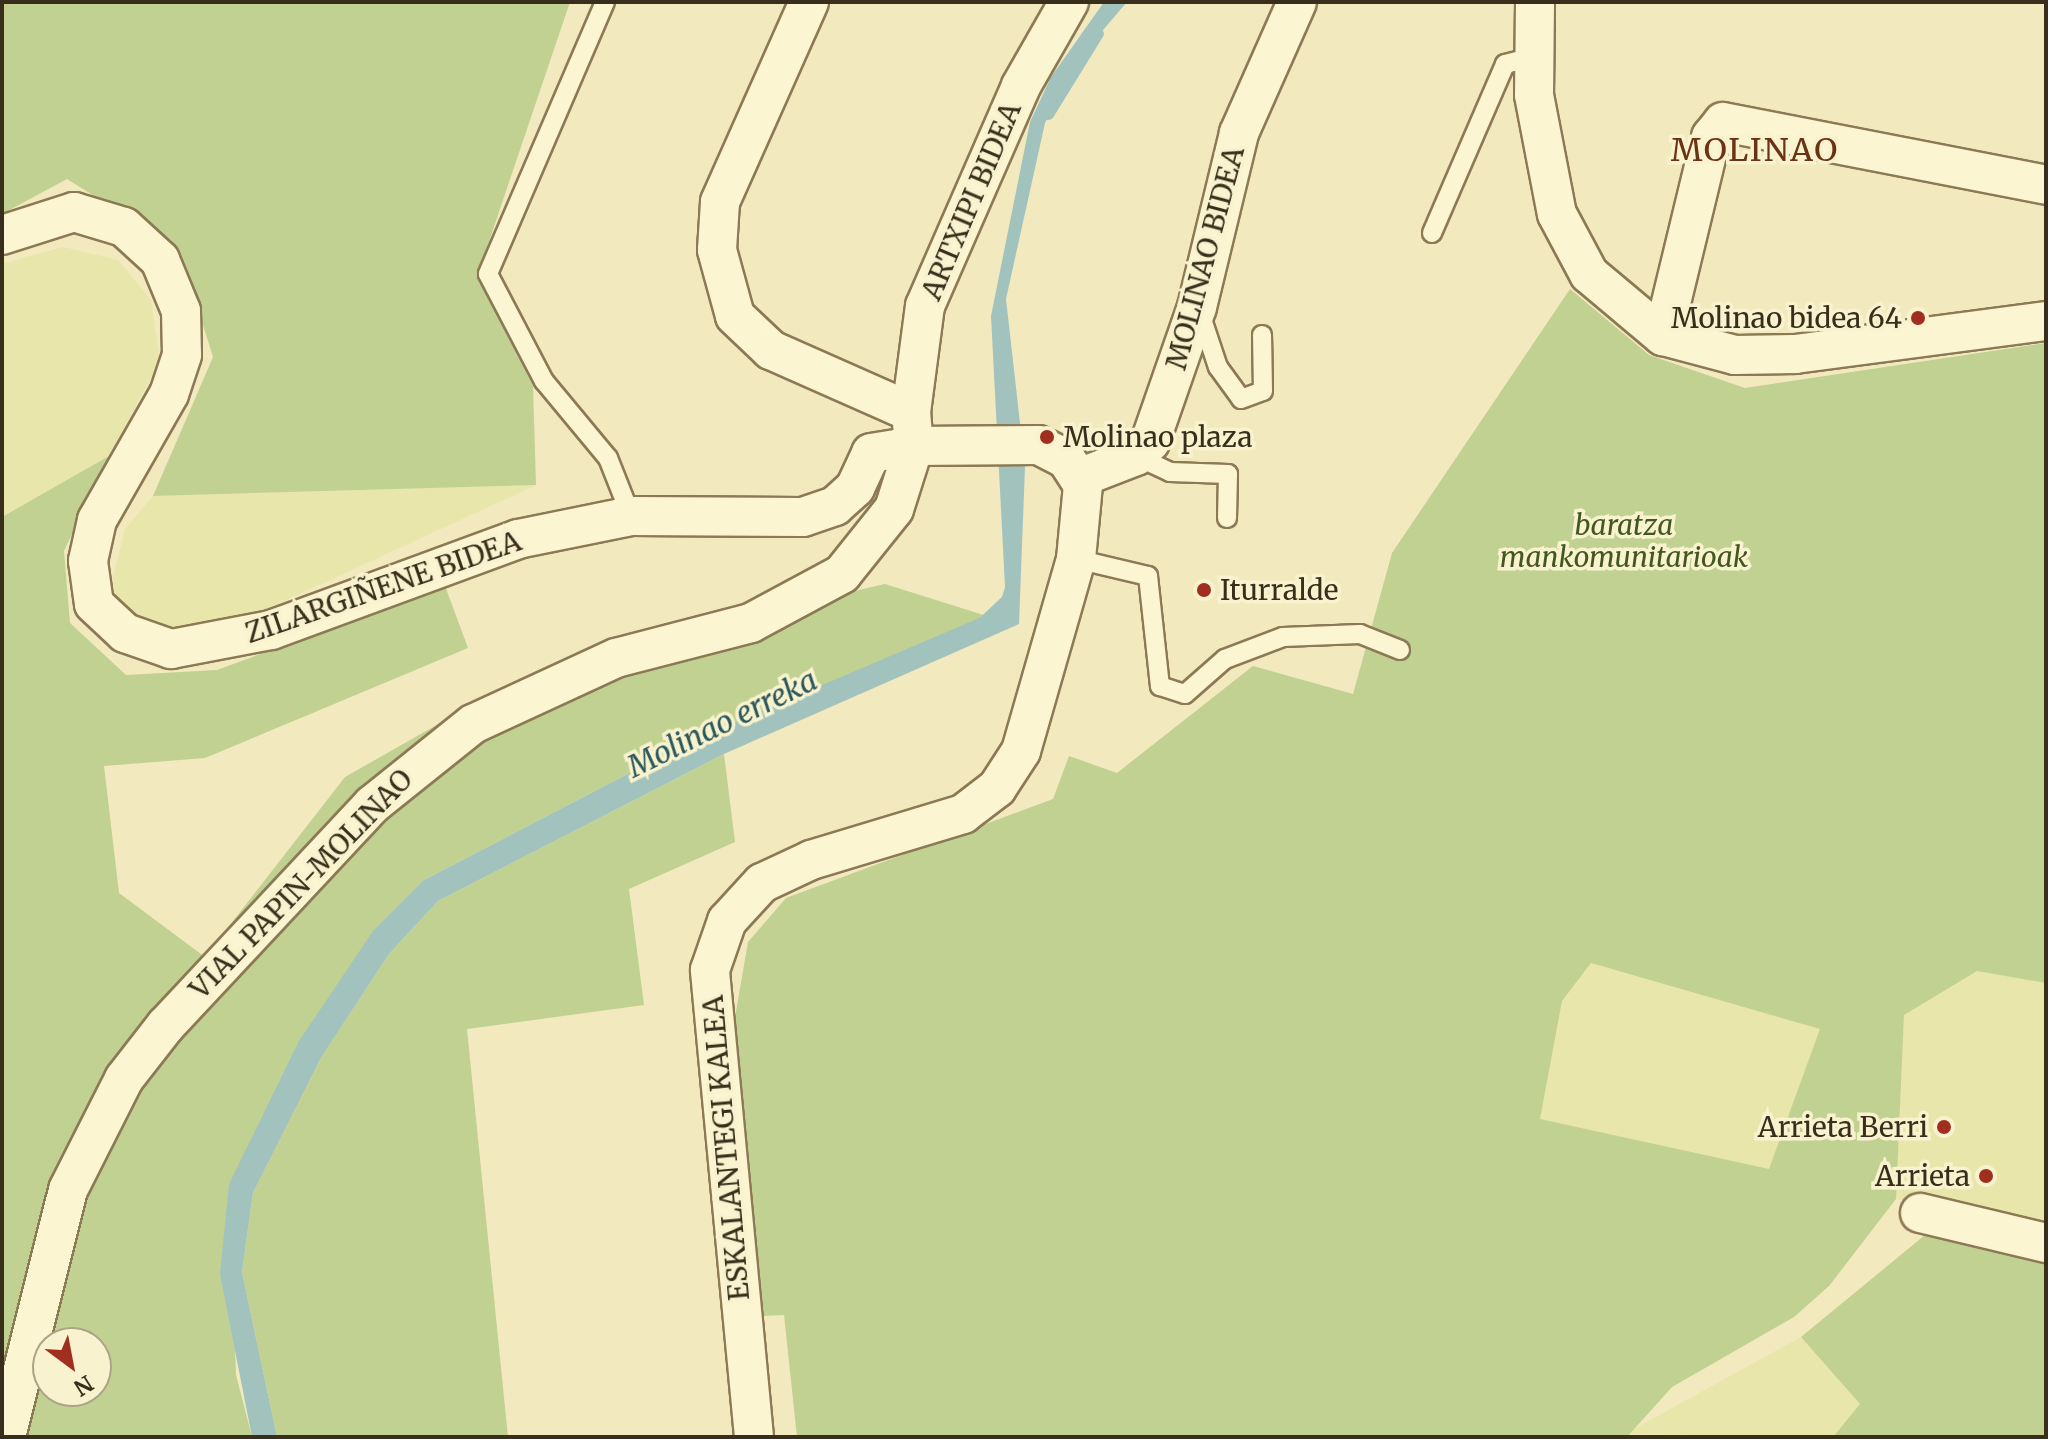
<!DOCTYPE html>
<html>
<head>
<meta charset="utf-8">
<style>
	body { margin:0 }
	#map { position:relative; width:2048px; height:1439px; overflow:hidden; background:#f2e9be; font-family:Merriweather,serif }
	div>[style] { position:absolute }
	.farmland>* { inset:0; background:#e8e6aa }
	.green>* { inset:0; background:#c1d191 }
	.water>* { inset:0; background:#a2c3bd }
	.stream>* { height:11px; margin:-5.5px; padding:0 5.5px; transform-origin:5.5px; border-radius:5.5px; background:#a2c3bd }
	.roads { filter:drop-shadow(2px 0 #8c7955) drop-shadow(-2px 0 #8c7955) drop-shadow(0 2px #8c7955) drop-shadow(0 -2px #8c7955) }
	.service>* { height:18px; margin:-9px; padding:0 9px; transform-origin:9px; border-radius:9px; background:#fcf5d1 }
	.minor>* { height:38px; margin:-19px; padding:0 19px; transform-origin:19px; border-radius:19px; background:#fcf5d1 }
	.dots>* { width:22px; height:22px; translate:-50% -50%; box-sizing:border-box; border:4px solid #f8f2ce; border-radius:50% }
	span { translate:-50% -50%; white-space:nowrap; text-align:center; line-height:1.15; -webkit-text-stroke:7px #f8f2ce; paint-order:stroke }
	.street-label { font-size:28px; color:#392e1b }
	.poi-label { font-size:28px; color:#392e1b }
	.right { translate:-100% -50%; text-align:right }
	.left { translate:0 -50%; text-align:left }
	.park-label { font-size:28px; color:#425820; font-style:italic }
	.water-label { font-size:30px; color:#29575b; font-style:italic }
	.quarter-label { font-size:32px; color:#6a3316; letter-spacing:2px }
	.frame { position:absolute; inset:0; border:4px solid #392e1b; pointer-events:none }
	.north { position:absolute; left:32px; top:1327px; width:80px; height:80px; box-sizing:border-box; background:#f8f2ce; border:2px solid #aca486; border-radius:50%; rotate:148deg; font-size:22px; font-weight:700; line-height:32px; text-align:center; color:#392e1b }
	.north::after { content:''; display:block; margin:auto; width:28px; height:36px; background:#a02f1f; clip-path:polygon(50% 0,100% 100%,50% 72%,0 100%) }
</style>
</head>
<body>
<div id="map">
	<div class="farmland">
		<i style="clip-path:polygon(63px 247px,118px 260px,151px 300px,160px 361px,109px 456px,2px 517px,2px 264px)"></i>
		<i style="clip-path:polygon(536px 485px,239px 622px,193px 635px,150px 631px,110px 589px,125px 529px,153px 496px)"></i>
		<i style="clip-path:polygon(1591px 963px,1821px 1029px,1769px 1170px,1539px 1119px,1562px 1001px)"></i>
		<i style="clip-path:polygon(1977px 970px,2046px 983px,2046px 1230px,1896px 1199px,1904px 1015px)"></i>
		<i style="clip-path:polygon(1801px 1337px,1860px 1404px,1833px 1437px,1625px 1434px)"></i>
	</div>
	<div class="green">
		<i style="clip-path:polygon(2px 2px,570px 2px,477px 277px,533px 386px,536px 485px,153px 496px,213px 357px,179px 249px,67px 179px,2px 214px)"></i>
		<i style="clip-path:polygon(evenodd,1570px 289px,1649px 355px,1745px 388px,2046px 343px,2046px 983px,1977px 971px,1904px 1015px,1896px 1199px,1829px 1286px,1794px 1317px,1672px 1387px,1627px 1437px,797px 1437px,784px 1315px,764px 1316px,734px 1023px,748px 942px,786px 898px,1053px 799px,1069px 756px,1117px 773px,1253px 666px,1353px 694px,1392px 553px,1570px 289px,1591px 963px,1820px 1029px,1769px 1169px,1540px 1119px,1562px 1001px,1591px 963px)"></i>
		<i style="clip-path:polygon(evenodd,109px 456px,64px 551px,70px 623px,126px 675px,217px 670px,445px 586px,468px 648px,205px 758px,104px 766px,119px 893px,205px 957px,345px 777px,486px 697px,656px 636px,885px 584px,990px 617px,689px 742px,424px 880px,229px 1184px,236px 1375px,252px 1437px,2px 1437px,2px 517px,109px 456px,48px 1343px,96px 1343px,96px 1391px,48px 1391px,48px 1343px)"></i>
		<i style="clip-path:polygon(724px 754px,735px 842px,629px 889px,644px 1005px,467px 1029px,508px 1437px,277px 1437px,242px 1272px,253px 1193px,321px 1058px,389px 954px,438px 901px)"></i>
		<i style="clip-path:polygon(1925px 1235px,2046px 1263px,2046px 1437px,1833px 1437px,1860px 1404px,1801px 1337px)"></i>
	</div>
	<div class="water">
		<i style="clip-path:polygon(1104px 2px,1127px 2px,1074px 64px,1045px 123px,1006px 299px,1025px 467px,1019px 624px,724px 754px,438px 901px,389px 954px,321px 1058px,253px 1193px,242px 1272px,277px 1437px,252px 1437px,220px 1274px,229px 1184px,299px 1041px,373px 931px,424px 880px,689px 742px,998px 610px,1005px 587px,991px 316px,1030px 122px,1051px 77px)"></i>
	</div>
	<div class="stream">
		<i style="left:1048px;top:114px;width:95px;rotate:-58.3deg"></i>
		<i style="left:976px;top:628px;width:47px;rotate:-43.3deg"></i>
	</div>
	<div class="roads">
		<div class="service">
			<i style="left:605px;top:2px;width:296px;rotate:113.3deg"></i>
			<i style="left:488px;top:274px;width:121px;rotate:62.4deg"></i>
			<i style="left:544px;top:381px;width:100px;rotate:50.3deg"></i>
			<i style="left:608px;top:458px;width:62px;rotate:68.4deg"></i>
			<i style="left:1432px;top:233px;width:184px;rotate:-66.6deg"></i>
			<i style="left:1505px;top:64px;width:30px;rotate:-14deg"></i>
			<i style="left:1200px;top:313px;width:57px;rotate:71.6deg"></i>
			<i style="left:1218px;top:367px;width:39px;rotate:54deg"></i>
			<i style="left:1241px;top:399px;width:23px;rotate:-20deg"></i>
			<i style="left:1263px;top:391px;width:56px;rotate:-91deg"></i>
			<i style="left:1136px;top:456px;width:38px;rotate:25deg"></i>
			<i style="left:1170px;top:472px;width:58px;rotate:2deg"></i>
			<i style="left:1228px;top:474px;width:44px;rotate:91.3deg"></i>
			<i style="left:1076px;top:559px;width:74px;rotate:13.3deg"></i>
			<i style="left:1148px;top:576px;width:111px;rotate:83.8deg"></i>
			<i style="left:1160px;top:686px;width:26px;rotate:18deg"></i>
			<i style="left:1185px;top:694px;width:53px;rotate:-41.2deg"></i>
			<i style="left:1225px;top:659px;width:62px;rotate:-20.8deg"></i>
			<i style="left:1283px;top:637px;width:77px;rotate:-2.2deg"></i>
			<i style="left:1360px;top:634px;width:43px;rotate:21.8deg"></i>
		</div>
		<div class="minor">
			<i style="left:809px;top:2px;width:219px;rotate:114deg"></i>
			<i style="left:720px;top:202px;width:48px;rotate:93.6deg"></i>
			<i style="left:717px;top:250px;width:68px;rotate:74.7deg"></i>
			<i style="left:735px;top:316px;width:50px;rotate:43.4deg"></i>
			<i style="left:771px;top:350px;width:153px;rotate:23.9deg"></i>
			<i style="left:1535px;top:2px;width:93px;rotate:90.6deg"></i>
			<i style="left:1534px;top:95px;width:121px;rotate:79.1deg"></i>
			<i style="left:1557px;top:214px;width:68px;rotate:61.9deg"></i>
			<i style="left:1589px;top:274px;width:97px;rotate:40deg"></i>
			<i style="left:1663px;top:336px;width:74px;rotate:14.8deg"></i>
			<i style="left:1735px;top:355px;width:60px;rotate:-1deg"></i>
			<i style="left:1795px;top:354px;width:253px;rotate:-7.5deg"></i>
			<i style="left:2px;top:235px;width:76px;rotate:-17.7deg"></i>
			<i style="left:74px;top:212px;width:52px;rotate:16.7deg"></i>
			<i style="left:124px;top:227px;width:49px;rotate:42.5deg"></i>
			<i style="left:160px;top:260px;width:55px;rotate:67.6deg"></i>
			<i style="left:181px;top:311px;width:44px;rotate:88.7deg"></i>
			<i style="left:182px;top:355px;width:41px;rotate:108.4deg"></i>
			<i style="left:169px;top:394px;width:145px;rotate:119.7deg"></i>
			<i style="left:97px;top:520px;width:42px;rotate:102.4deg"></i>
			<i style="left:88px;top:561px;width:43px;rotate:82.1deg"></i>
			<i style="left:94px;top:604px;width:42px;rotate:43.1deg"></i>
			<i style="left:125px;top:633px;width:49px;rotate:19.2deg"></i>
			<i style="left:171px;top:649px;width:102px;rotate:-10.8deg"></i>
			<i style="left:271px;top:630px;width:263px;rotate:-20.2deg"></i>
			<i style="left:518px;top:539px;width:115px;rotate:-11.5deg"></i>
			<i style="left:631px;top:516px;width:172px;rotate:0.3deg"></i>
			<i style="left:803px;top:517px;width:34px;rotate:-19deg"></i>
			<i style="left:835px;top:506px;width:27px;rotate:-42deg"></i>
			<i style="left:855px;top:488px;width:38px;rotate:-65deg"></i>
			<i style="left:871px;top:453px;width:44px;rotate:-9.2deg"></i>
			<i style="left:914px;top:446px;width:66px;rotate:107.6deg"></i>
			<i style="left:894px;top:509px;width:83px;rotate:128.7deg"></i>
			<i style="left:842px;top:574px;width:103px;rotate:151.7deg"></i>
			<i style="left:751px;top:623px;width:139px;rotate:165.5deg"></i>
			<i style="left:616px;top:658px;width:157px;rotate:155.2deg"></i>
			<i style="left:473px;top:724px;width:129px;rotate:141.3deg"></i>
			<i style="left:372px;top:805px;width:301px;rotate:133.1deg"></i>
			<i style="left:166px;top:1025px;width:68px;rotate:127.9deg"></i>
			<i style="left:124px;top:1079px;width:124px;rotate:116.8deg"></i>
			<i style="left:68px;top:1190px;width:255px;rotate:104.1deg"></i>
			<i style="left:1663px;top:336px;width:205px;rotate:-76.4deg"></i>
			<i style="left:1711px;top:137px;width:19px;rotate:-51deg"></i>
			<i style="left:1723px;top:122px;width:329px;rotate:11deg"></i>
			<i style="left:1079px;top:478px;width:61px;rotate:-21.1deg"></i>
			<i style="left:1136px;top:456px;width:20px;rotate:-45deg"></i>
			<i style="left:1150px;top:442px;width:143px;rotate:-70.8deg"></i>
			<i style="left:1197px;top:307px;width:179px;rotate:-76.4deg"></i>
			<i style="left:1239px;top:133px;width:143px;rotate:-66.1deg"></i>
			<i style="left:1920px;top:1213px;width:130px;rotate:13.4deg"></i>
			<i style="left:754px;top:1437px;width:469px;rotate:-95.4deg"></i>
			<i style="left:710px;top:970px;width:52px;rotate:-70.9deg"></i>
			<i style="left:727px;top:921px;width:52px;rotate:-47.4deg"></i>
			<i style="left:762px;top:883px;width:54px;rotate:-25.1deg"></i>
			<i style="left:811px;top:860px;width:159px;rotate:-16.8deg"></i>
			<i style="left:963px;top:814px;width:43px;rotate:-37.4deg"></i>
			<i style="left:997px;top:788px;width:44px;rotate:-57deg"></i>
			<i style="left:1021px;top:751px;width:200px;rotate:-74deg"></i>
			<i style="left:1076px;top:559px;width:74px;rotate:-84.6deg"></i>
			<i style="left:1083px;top:485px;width:31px;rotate:-123deg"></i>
			<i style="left:1066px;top:459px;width:31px;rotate:-153deg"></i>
			<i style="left:1038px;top:445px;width:124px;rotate:179.5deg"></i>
			<i style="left:914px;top:446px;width:34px;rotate:-95deg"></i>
			<i style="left:911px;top:412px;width:107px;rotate:-82.5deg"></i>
			<i style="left:925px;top:306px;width:240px;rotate:-66.4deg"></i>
			<i style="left:1021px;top:86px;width:97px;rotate:-60.3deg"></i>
		</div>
	</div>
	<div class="dots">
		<i style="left:1918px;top:318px;background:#a02f1f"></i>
		<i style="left:1047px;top:437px;background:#a02f1f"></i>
		<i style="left:1204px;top:590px;background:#a02f1f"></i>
		<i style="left:1944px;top:1127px;background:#a02f1f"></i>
		<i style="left:1986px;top:1176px;background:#a02f1f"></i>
	</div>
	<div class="street-label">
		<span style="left:971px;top:201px;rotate:-67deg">ARTXIPI BIDEA</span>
		<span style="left:1205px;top:258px;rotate:-75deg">MOLINAO BIDEA</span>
		<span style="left:383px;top:587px;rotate:-19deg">ZILARGIÑENE BIDEA</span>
		<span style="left:301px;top:884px;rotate:-46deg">VIAL PAPIN-MOLINAO</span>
		<span style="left:726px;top:1148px;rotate:-95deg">ESKALANTEGI KALEA</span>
	</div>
	<div class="poi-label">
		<span class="right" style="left:1902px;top:318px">Molinao bidea 64</span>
		<span class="left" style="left:1063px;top:437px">Molinao plaza</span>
		<span class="left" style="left:1220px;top:590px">Iturralde</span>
		<span class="right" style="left:1928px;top:1127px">Arrieta Berri</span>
		<span class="right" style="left:1970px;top:1176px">Arrieta</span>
	</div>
	<div class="park-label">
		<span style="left:1624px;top:541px">baratza<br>mankomunitarioak</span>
	</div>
	<div class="water-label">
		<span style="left:722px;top:723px;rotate:-26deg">Molinao erreka</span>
	</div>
	<div class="quarter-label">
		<span style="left:1755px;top:150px">MOLINAO</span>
	</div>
	<div class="frame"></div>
	<div class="north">N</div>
</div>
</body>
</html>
